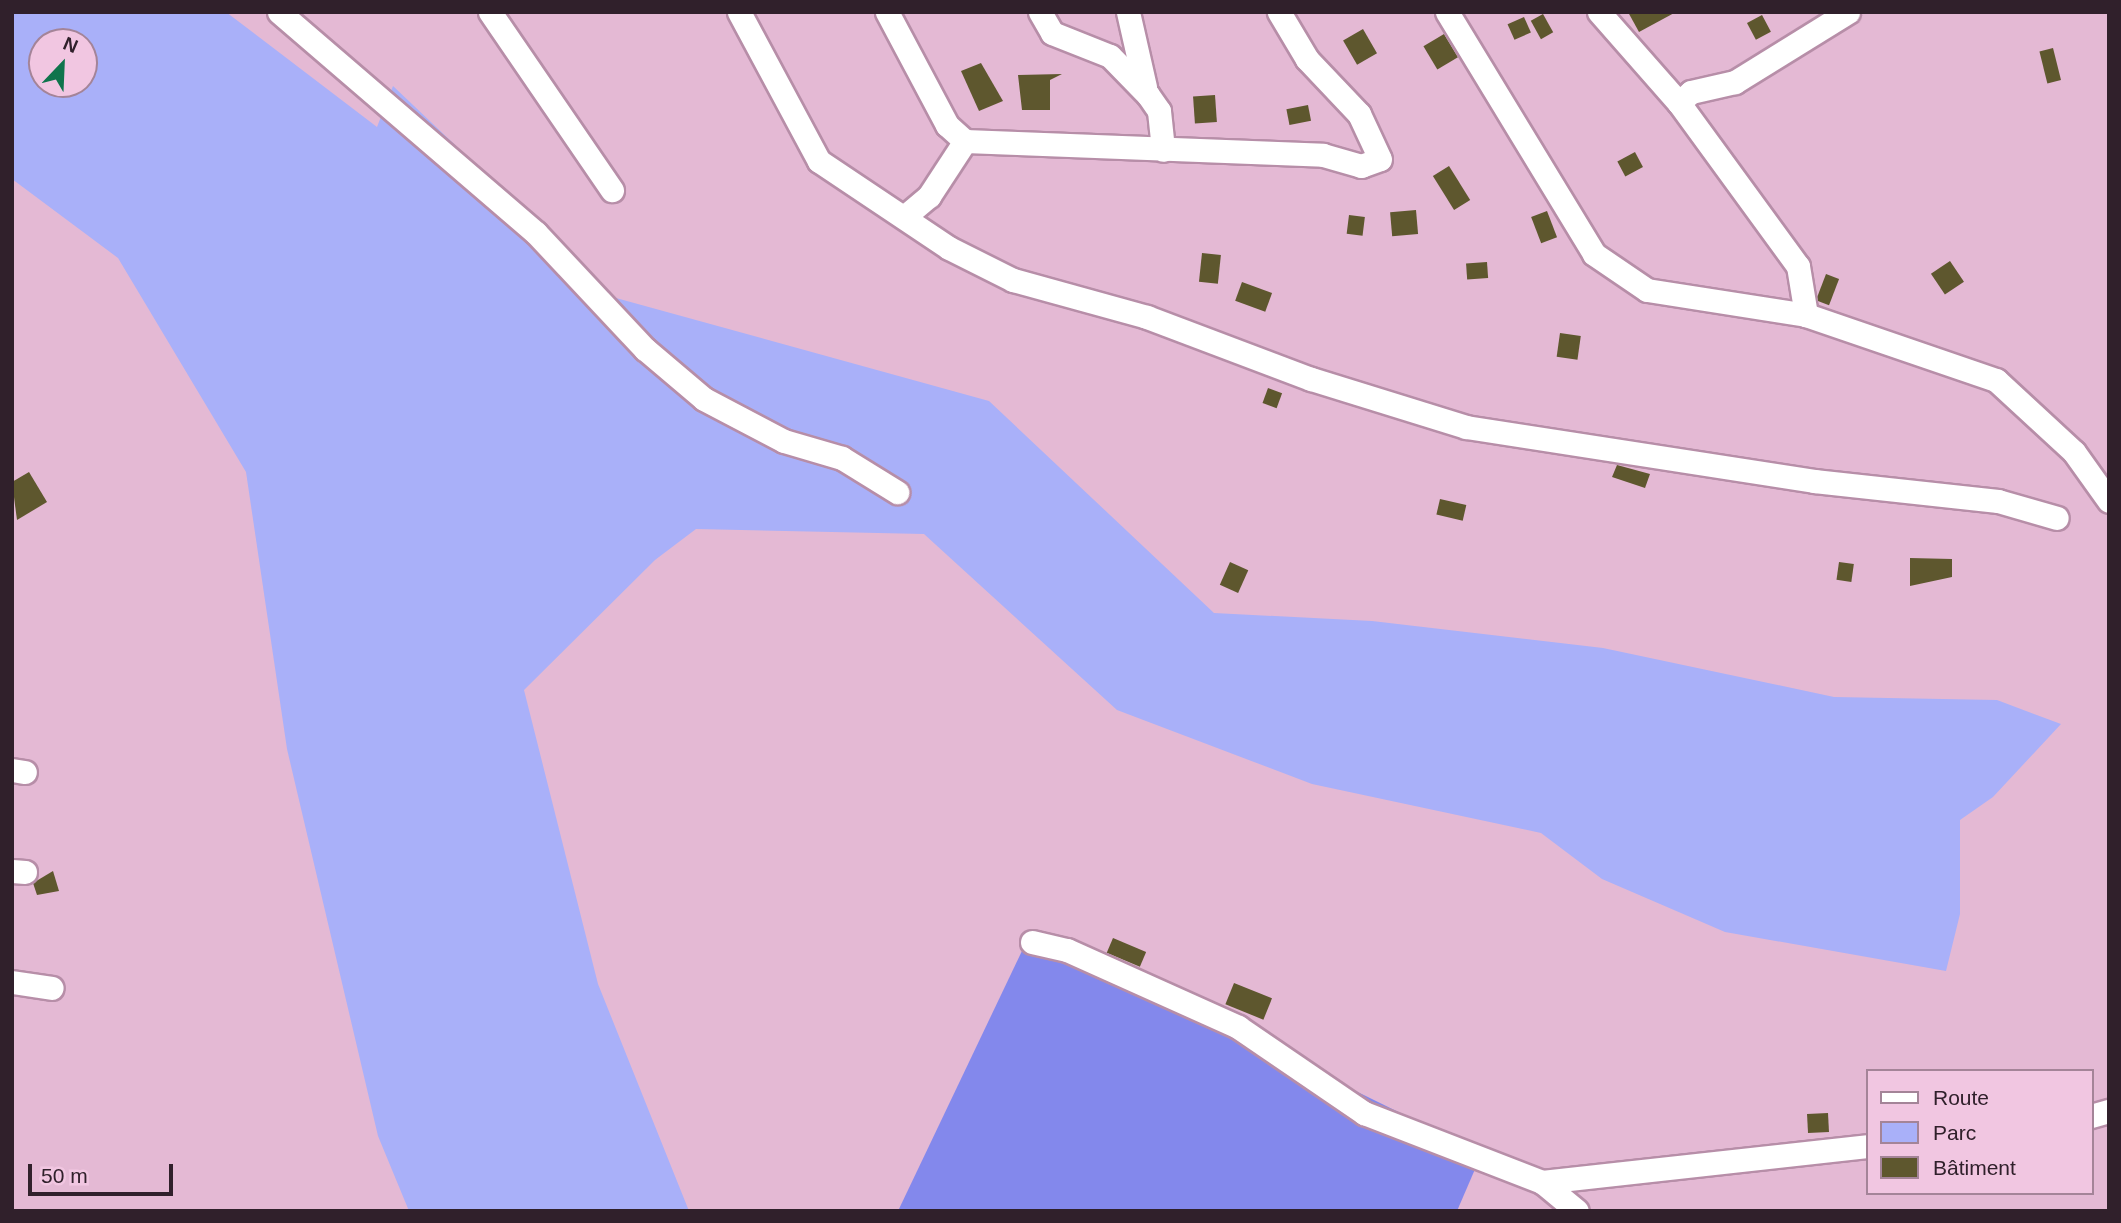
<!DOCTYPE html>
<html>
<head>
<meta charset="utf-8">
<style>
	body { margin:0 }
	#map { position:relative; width:2121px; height:1223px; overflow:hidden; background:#e4b9d4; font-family:Arial,sans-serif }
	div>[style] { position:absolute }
	.green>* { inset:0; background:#a9b0f9 }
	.forest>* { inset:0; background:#8388ec }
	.building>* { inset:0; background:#5e572e; transform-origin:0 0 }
	.roads { filter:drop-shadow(2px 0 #b78ea8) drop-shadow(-2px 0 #b78ea8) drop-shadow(0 2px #b78ea8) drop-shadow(0 -2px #b78ea8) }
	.minor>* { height:23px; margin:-11.5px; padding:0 11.5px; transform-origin:11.5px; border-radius:11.5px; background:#fff }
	span { translate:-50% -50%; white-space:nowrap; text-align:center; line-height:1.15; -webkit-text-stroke:7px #f1c6e1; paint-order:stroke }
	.frame { position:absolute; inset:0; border:14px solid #30202b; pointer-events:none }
	.legend { position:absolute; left:1866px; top:1069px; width:228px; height:126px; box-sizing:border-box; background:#f1c6e1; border:2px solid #a48498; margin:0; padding:9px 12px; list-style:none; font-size:21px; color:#30202b }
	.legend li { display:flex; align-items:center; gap:14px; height:35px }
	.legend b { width:35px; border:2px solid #a48498 }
	.north { position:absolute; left:28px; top:28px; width:70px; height:70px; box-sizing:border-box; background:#f1c6e1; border:2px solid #a48498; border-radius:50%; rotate:23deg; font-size:19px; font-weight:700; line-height:28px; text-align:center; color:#30202b }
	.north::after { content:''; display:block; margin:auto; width:24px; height:32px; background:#0f744c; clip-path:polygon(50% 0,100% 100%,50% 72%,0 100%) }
	.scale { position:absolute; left:28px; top:1164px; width:145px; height:32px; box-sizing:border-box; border:4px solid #30202b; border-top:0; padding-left:9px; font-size:21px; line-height:24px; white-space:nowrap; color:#30202b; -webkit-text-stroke:5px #f1c6e1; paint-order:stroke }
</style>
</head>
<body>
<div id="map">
	<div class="green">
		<i style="clip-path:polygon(evenodd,12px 12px,226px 12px,377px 127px,393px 86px,616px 298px,989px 401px,1214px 613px,1372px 621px,1603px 648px,1834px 697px,1997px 700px,2061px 724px,1993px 797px,1960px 820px,1960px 914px,1946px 971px,1725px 932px,1602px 879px,1541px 833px,1312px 784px,1117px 710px,924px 534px,696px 529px,655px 560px,524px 690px,598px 984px,689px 1211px,409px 1211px,378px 1136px,287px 749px,246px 472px,118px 258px,12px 179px,12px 12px,42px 42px,84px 42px,84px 84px,42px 84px,42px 42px)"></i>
	</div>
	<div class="forest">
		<i style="clip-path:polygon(1031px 932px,1482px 1153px,1457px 1211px,898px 1211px)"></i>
	</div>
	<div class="building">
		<i style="clip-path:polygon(1628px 12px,1676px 12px,1639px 32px)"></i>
		<i style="left:1543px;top:14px;width:21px;height:14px;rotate:61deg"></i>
		<i style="left:1762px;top:15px;width:19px;height:17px;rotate:62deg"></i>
		<i style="left:1524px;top:17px;width:17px;height:18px;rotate:66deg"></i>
		<i style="left:1363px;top:29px;width:28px;height:23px;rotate:60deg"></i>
		<i style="left:1444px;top:34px;width:27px;height:24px;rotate:59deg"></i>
		<i style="left:2053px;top:48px;width:33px;height:14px;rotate:76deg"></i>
		<i style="clip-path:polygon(981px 63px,1003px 101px,979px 111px,961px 71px)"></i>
		<i style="clip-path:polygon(1018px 75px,1062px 74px,1050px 80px,1050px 110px,1022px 110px)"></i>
		<i style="left:1215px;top:95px;width:27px;height:22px;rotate:86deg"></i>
		<i style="left:1308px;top:105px;width:16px;height:22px;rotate:79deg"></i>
		<i style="left:1635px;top:152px;width:17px;height:20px;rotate:62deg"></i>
		<i style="left:1449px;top:166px;width:40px;height:19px;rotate:58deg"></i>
		<i style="left:1416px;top:210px;width:24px;height:26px;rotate:85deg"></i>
		<i style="left:1547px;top:211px;width:28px;height:17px;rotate:69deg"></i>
		<i style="left:1349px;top:215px;width:16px;height:19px;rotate:7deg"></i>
		<i style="left:1202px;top:253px;width:19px;height:29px;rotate:6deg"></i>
		<i style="left:1950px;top:261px;width:25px;height:23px;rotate:56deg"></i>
		<i style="left:1487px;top:262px;width:16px;height:21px;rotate:86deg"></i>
		<i style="left:1826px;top:274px;width:14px;height:28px;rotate:21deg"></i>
		<i style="left:1242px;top:282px;width:32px;height:20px;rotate:20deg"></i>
		<i style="left:1560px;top:333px;width:21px;height:24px;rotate:8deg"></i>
		<i style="left:1268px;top:388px;width:15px;height:16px;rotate:20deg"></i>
		<i style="clip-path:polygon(1617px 465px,1650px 474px,1645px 488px,1612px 477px)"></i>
		<i style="clip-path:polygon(29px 472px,47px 502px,17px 520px,12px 482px)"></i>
		<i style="left:1440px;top:499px;width:27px;height:16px;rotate:13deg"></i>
		<i style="clip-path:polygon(1910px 558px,1952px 559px,1952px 577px,1910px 586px)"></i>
		<i style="left:1230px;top:562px;width:20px;height:25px;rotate:24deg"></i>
		<i style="left:1839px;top:562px;width:15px;height:18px;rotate:8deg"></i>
		<i style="clip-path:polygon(53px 871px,59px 891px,37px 895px,33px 883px)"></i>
		<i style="left:1113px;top:938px;width:36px;height:16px;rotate:23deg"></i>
		<i style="left:1234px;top:983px;width:41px;height:23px;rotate:22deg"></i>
		<i style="left:1828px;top:1113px;width:19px;height:21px;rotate:87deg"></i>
	</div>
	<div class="roads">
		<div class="minor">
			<i style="left:279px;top:12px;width:339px;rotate:40.7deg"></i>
			<i style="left:536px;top:233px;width:159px;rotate:46.8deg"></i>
			<i style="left:645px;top:349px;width:77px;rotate:40.3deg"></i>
			<i style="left:704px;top:399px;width:90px;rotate:27.7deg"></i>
			<i style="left:784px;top:441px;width:60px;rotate:16.3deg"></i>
			<i style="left:842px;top:458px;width:65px;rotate:31.7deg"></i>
			<i style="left:490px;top:12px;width:216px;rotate:55.6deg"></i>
			<i style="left:739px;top:12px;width:169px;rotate:61.8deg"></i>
			<i style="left:819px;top:161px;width:156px;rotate:33.8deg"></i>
			<i style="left:949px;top:248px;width:72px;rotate:26.6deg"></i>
			<i style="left:1013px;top:280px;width:139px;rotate:15.4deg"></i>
			<i style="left:1147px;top:317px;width:175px;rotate:20.7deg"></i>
			<i style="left:1311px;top:379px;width:162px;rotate:17.2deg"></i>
			<i style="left:1466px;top:427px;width:352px;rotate:8.8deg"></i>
			<i style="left:1814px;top:481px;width:185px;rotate:6.2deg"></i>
			<i style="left:1998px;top:501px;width:61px;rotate:16.1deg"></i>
			<i style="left:887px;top:12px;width:128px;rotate:62deg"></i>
			<i style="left:947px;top:125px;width:24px;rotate:42deg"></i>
			<i style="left:965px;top:141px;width:358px;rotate:2.2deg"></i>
			<i style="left:1323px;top:155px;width:40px;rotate:16deg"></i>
			<i style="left:1361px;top:166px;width:20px;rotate:-20deg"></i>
			<i style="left:1380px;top:159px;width:50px;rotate:-115deg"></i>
			<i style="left:1359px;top:114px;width:76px;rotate:-133.4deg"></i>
			<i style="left:1307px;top:59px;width:55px;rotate:-120.8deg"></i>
			<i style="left:1040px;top:12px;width:24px;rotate:60deg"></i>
			<i style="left:1052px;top:33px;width:62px;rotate:21.6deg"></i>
			<i style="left:1110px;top:56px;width:54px;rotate:45.7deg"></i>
			<i style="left:1148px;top:95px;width:19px;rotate:55deg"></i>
			<i style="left:1159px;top:111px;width:39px;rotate:84deg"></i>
			<i style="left:1128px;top:12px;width:77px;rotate:77.2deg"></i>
			<i style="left:1447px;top:12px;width:283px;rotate:58.7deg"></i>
			<i style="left:1594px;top:254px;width:64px;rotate:34.2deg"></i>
			<i style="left:1647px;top:290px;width:161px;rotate:8.9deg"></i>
			<i style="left:1806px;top:315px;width:201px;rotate:18.9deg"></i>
			<i style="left:1996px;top:380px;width:106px;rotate:42.7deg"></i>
			<i style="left:2074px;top:452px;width:60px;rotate:54.5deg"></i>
			<i style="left:1599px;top:12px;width:121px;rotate:48.7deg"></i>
			<i style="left:1679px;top:103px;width:202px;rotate:53.9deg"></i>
			<i style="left:1798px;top:266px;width:50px;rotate:80.7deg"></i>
			<i style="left:1679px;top:103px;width:16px;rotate:-43deg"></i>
			<i style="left:1691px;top:92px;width:45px;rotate:-12.8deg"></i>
			<i style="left:1735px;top:82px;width:133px;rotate:-31.8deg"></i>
			<i style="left:904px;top:217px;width:33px;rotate:-40deg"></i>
			<i style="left:929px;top:196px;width:66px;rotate:-56.8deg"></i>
			<i style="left:12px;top:770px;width:13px;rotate:9deg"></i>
			<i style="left:12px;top:871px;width:13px;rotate:4deg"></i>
			<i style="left:1032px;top:942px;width:36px;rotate:13deg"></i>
			<i style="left:1067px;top:950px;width:188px;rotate:24.2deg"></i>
			<i style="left:1238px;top:1027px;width:153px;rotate:34.3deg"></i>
			<i style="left:1364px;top:1113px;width:191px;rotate:21.2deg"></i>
			<i style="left:1542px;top:1182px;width:45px;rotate:39.6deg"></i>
			<i style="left:12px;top:982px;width:40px;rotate:8.5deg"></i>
			<i style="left:2091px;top:1116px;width:19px;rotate:-16deg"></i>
			<i style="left:1542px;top:1182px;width:327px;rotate:-6.3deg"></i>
		</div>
	</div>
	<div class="frame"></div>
	<ul class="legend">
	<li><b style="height:9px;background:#fff"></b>Route</li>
	<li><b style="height:19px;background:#a9b0f9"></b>Parc</li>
	<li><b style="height:19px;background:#5e572e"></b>Bâtiment</li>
	</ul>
	<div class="north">N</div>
	<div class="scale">50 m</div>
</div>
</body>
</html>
